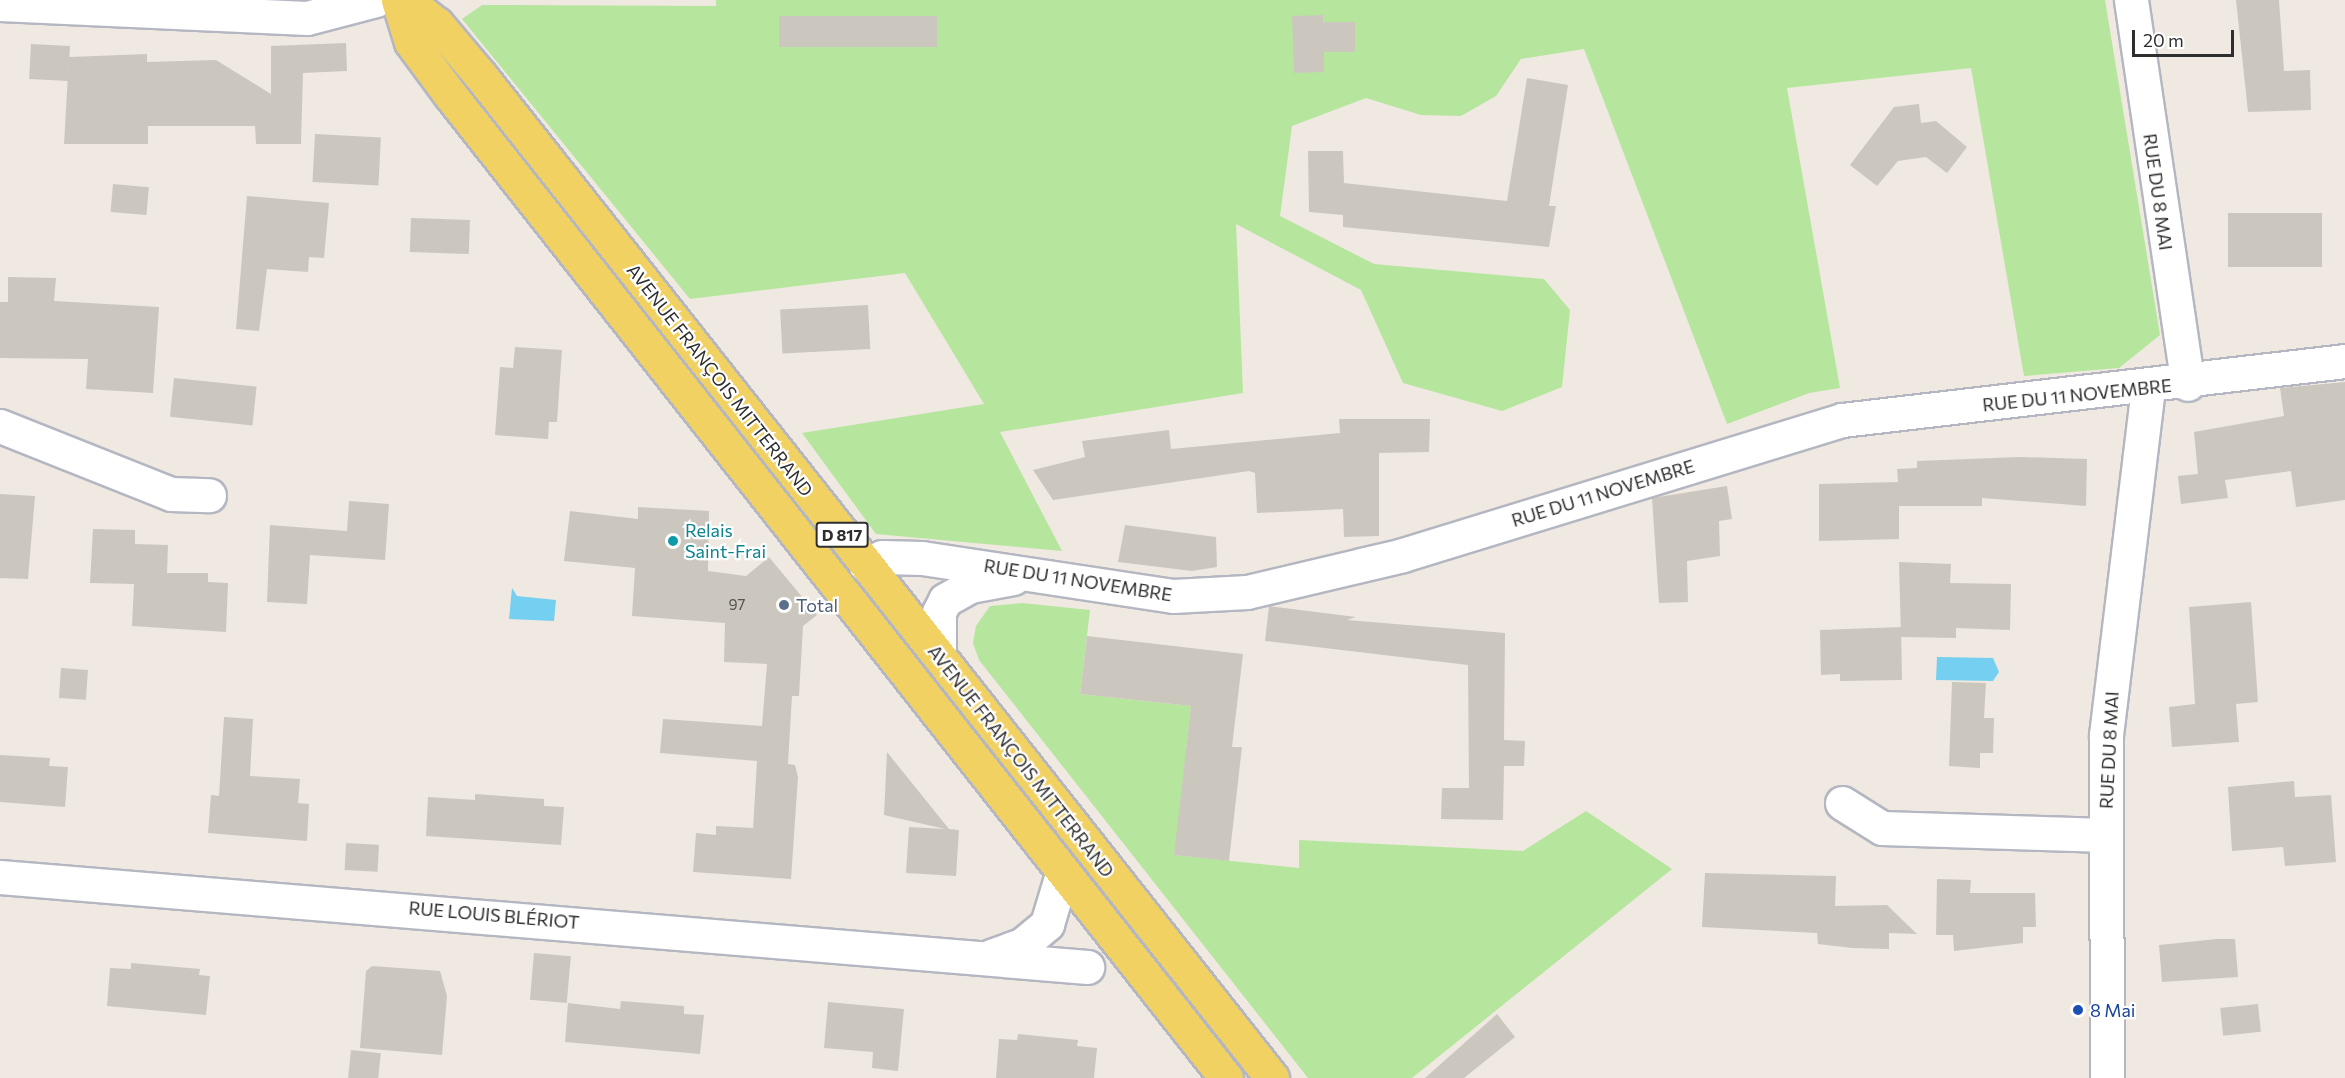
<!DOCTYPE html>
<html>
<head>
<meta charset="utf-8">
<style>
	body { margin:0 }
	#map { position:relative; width:2345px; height:1078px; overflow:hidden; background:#efe9e1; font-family:Commissioner,sans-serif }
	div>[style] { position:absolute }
	.green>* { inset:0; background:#b6e59e }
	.water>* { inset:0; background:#75cff0 }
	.building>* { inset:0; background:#cbc7bf; transform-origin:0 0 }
	.roads { filter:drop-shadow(2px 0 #b4b7c1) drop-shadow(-2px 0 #b4b7c1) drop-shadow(0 2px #b4b7c1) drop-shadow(0 -2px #b4b7c1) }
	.street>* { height:33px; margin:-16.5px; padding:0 16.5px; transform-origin:16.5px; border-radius:16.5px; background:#fff }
	.secondary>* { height:33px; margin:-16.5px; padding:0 16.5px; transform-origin:16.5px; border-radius:16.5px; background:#fff }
	.primary>* { height:33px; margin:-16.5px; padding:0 16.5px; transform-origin:16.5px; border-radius:16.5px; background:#f2d163 }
	.dots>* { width:16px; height:16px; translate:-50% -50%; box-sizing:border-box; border:3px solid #fff; border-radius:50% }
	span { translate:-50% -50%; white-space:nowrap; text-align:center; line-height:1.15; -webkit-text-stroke:4.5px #fff; paint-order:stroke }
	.number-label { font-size:15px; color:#555452 }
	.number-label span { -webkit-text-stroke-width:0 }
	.shield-label span { padding:2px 4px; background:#fff; border:2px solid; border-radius:4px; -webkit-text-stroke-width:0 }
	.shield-label { font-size:16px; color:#2e2e2e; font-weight:700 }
	.street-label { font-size:18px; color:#2e2e2e }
	.culture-label { font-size:18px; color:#0d838f }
	.left { translate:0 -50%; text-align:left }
	.service-label { font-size:18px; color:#4e5e75 }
	.transit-label { font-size:18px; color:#164399 }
	.scale { position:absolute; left:2132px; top:30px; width:102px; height:27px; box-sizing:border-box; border:3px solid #2e2e2e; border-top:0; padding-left:8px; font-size:18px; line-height:21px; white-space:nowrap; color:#2e2e2e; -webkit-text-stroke:4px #fff; paint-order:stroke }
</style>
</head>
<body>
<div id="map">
	<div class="green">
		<i style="clip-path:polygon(716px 0,2105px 0,2160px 335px,2119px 368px,2024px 376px,1971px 68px,1787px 88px,1840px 388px,1809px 393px,1727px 424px,1584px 49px,1521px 59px,1496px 96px,1461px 116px,1421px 115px,1366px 98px,1292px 126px,1280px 216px,1374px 264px,1544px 279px,1570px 310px,1562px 387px,1502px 411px,1403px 383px,1361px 290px,1236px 224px,1243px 393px,1000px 432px,1062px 551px,876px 534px,802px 433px,984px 404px,905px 273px,690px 299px,462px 19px,482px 5px,716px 6px)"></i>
		<i style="clip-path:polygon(1022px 603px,1090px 610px,1080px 694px,1191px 706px,1175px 855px,1299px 868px,1299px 840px,1523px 851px,1586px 811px,1672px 869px,1412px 1078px,1308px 1078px,979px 660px,973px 643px,976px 626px,990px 606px)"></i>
	</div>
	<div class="water">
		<i style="clip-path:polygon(512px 588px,517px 596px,556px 600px,554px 621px,509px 619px)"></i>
		<i style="clip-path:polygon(1937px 657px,1993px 658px,1999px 672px,1993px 681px,1936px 680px)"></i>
	</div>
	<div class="building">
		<i style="clip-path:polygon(2236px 0,2279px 0,2284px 71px,2310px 70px,2311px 110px,2248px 112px)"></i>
		<i style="clip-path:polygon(1323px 15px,1323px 22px,1355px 22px,1355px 52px,1324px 52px,1324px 72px,1294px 73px,1292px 16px)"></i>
		<i style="left:937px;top:16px;width:31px;height:158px;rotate:90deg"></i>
		<i style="clip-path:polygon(346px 43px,347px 71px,303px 73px,301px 144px,256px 144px,255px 126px,148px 126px,148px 144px,64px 144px,69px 57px,147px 54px,147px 62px,216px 60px,271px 94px,271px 46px)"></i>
		<i style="left:31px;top:44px;width:39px;height:35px;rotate:3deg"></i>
		<i style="clip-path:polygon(1527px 78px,1568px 85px,1549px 206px,1556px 206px,1549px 247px,1343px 227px,1343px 215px,1309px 212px,1308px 151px,1343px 151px,1344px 183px,1507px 201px)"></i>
		<i style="clip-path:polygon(1919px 104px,1921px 123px,1936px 121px,1967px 147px,1947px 173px,1926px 157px,1898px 161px,1877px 186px,1850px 165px,1894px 107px)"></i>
		<i style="left:315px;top:134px;width:66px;height:48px;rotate:3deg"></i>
		<i style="left:113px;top:184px;width:36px;height:28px;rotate:5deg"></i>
		<i style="clip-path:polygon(247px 196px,329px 203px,324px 258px,309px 257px,308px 272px,267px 269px,259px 331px,236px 329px)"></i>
		<i style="left:2322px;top:213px;width:54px;height:94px;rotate:90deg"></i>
		<i style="left:411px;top:218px;width:59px;height:34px;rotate:2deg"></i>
		<i style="clip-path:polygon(8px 277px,56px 278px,54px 301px,159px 307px,153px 393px,86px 389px,88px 359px,0 358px,0 302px,8px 302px)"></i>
		<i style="left:868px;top:305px;width:44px;height:88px;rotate:87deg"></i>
		<i style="clip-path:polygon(515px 347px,562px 350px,557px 422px,549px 422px,548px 439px,495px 435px,500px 367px,513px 368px)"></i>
		<i style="left:174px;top:378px;width:83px;height:39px;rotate:6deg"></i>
		<i style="clip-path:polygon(2345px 382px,2345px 500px,2296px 507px,2291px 471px,2225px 480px,2228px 498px,2181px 504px,2178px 476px,2198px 474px,2194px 432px,2284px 416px,2280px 388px)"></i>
		<i style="clip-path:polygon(1339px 419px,1430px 419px,1429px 452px,1379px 453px,1379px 536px,1344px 537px,1343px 509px,1257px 513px,1255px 473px,1249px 471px,1053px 500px,1033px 470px,1085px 457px,1082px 441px,1169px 430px,1171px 449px,1340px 433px)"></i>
		<i style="clip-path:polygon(2020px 457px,2087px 459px,2086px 506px,1982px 498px,1982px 506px,1899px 506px,1899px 539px,1819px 541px,1819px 484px,1898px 482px,1897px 469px,1917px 468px,1917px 461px)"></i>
		<i style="clip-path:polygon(1727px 486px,1732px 519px,1719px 521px,1720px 556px,1687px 561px,1688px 602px,1659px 603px,1652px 498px)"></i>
		<i style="clip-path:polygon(0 494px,35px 496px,28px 579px,0 578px)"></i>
		<i style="clip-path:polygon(349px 501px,389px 504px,385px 560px,310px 555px,307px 604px,267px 602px,270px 525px,347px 531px)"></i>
		<i style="clip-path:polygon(638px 507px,709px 511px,708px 571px,746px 576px,769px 557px,817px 615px,803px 626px,799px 696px,792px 696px,788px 764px,795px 765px,798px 777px,791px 879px,693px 872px,696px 833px,716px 835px,716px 826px,753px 828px,757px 761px,660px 753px,663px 719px,762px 726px,767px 664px,724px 662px,725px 623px,632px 616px,635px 568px,564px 561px,570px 511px,638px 519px)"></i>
		<i style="clip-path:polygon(1125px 525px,1216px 537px,1217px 567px,1192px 571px,1118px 562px)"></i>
		<i style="clip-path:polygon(93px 529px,135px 530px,135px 544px,168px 545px,167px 573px,208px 573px,208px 582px,228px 583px,226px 632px,132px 626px,134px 584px,90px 583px)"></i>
		<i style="clip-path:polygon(1899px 562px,1951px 564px,1950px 583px,2011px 584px,2010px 630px,1956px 628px,1956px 638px,1901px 637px)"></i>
		<i style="clip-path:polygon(2251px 602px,2258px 702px,2236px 704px,2239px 742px,2172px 747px,2169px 707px,2195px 704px,2189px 607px)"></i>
		<i style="clip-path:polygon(1269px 606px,1356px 617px,1347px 620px,1505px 633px,1504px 740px,1525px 741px,1524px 766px,1504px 766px,1503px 820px,1441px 819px,1442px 788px,1469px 788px,1468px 665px,1265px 641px)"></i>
		<i style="clip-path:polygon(1901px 627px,1902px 680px,1840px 681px,1840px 674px,1821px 675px,1820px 630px)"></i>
		<i style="clip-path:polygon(1087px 636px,1243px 654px,1232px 747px,1242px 747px,1229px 861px,1174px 855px,1191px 706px,1080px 694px)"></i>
		<i style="left:61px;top:668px;width:27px;height:30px;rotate:4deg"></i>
		<i style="clip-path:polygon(1952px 682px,1986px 683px,1984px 718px,1994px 718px,1993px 753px,1980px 753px,1980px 768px,1949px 766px)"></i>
		<i style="clip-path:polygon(224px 717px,253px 719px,250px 776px,300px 779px,298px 803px,309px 804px,307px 841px,208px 833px,211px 795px,219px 796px)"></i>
		<i style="clip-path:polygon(887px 752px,949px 829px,959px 830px,956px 876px,906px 873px,909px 827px,945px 829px,884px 815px)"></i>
		<i style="clip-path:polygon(0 755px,50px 758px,49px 766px,68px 767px,65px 807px,0 802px)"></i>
		<i style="clip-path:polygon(2294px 781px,2295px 797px,2331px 795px,2336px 862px,2285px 866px,2283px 847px,2232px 851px,2228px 787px)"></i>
		<i style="clip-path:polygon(475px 794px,544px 799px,544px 806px,564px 807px,561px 845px,426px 836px,428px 797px,475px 800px)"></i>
		<i style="left:346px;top:843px;width:33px;height:27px;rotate:3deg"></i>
		<i style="clip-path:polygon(1705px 873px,1836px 876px,1835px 906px,1887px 905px,1917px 934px,1889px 933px,1889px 949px,1852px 948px,1818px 944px,1817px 933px,1702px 927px)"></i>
		<i style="clip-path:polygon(1937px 879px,1971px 880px,1970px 893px,2035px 893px,2036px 927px,2023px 927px,2023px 943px,1954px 951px,1953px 935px,1936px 935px)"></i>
		<i style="clip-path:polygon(2217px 939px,2235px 939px,2238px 977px,2162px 982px,2159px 945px)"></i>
		<i style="left:534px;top:953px;width:37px;height:47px;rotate:5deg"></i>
		<i style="clip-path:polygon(131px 963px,200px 969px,199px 975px,210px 976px,206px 1015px,107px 1006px,110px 968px,131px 969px)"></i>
		<i style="clip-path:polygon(372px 966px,440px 971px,447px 996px,442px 1055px,360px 1048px,366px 971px)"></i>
		<i style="clip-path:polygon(621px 1001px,684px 1006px,684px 1014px,704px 1015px,700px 1054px,565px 1042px,568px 1003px,620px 1009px)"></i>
		<i style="clip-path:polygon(828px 1002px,904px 1009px,898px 1071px,872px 1068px,873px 1052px,824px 1048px)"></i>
		<i style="left:2258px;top:1004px;width:28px;height:38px;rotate:84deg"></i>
		<i style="clip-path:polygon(1497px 1014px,1515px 1037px,1464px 1078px,1425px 1078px)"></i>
		<i style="clip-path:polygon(1018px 1034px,1078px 1040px,1077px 1046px,1097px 1048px,1094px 1078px,996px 1078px,999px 1039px,1017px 1040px)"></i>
		<i style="left:351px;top:1050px;width:30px;height:28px;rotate:6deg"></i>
	</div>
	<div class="roads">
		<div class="street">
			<i style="left:2131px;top:0;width:388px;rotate:81.6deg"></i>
			<i style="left:0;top:426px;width:184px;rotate:21.7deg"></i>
			<i style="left:171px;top:494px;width:38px;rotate:2deg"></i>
			<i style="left:865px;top:564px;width:18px;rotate:-22deg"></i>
			<i style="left:882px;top:557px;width:40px;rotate:1.4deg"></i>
			<i style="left:922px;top:558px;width:254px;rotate:8.6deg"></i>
			<i style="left:1173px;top:596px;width:74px;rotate:-3.1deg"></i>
			<i style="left:1247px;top:592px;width:160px;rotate:-13.3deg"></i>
			<i style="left:1403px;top:555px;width:459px;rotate:-17.1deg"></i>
			<i style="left:1842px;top:420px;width:506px;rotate:-6.69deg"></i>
			<i style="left:939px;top:656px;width:44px;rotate:-90deg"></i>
			<i style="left:939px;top:612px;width:13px;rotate:-63deg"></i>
			<i style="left:945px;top:600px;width:29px;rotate:-29deg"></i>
			<i style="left:970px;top:586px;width:44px;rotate:-10.5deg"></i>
			<i style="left:1842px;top:803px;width:47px;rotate:32deg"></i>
			<i style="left:1882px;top:828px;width:224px;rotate:1.8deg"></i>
			<i style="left:0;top:877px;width:1091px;rotate:4.73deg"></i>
			<i style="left:991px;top:956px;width:33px;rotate:-20deg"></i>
			<i style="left:1022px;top:945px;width:33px;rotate:-40deg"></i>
			<i style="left:1047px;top:924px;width:52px;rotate:-73.3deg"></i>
			<i style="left:2107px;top:1078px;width:343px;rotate:-90.2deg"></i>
			<i style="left:2106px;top:735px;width:351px;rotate:-83.1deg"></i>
		</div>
		<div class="secondary">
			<i style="left:0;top:4px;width:307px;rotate:2.6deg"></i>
			<i style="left:307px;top:18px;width:71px;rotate:-14.6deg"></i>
		</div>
		<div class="primary">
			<i style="left:398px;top:0;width:44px;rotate:72.8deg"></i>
			<i style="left:411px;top:42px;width:67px;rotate:53.5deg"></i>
			<i style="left:451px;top:96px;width:1251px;rotate:51.72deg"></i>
			<i style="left:406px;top:0;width:39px;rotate:38deg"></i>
			<i style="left:437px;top:24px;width:67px;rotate:49.9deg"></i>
			<i style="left:480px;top:75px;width:1278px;rotate:51.7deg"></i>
		</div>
	</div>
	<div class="dots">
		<i style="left:673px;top:541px;background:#0f9aa8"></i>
		<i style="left:784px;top:605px;background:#5c6f8a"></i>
		<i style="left:2078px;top:1010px;background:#1a4fb4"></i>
	</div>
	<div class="number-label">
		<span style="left:737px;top:605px">97</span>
	</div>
	<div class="shield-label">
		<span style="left:842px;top:535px">D 817</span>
	</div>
	<div class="street-label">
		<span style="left:2158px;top:192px;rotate:82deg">RUE DU 8 MAI</span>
		<span style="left:720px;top:380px;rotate:52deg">AVENUE FRANÇOIS MITTERRAND</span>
		<span style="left:2077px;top:395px;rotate:-6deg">RUE DU 11 NOVEMBRE</span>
		<span style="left:1603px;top:493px;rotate:-17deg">RUE DU 11 NOVEMBRE</span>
		<span style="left:1078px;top:580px;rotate:9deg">RUE DU 11 NOVEMBRE</span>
		<span style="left:2109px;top:750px;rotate:-87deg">RUE DU 8 MAI</span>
		<span style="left:1021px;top:761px;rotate:52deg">AVENUE FRANÇOIS MITTERRAND</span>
		<span style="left:494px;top:915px;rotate:5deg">RUE LOUIS BLÉRIOT</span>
	</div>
	<div class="culture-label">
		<span class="left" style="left:685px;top:541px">Relais<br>Saint-Frai</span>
	</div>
	<div class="service-label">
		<span class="left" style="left:796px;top:605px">Total</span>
	</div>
	<div class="transit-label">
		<span class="left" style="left:2090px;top:1010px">8 Mai</span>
	</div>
	<div class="scale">20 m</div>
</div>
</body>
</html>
